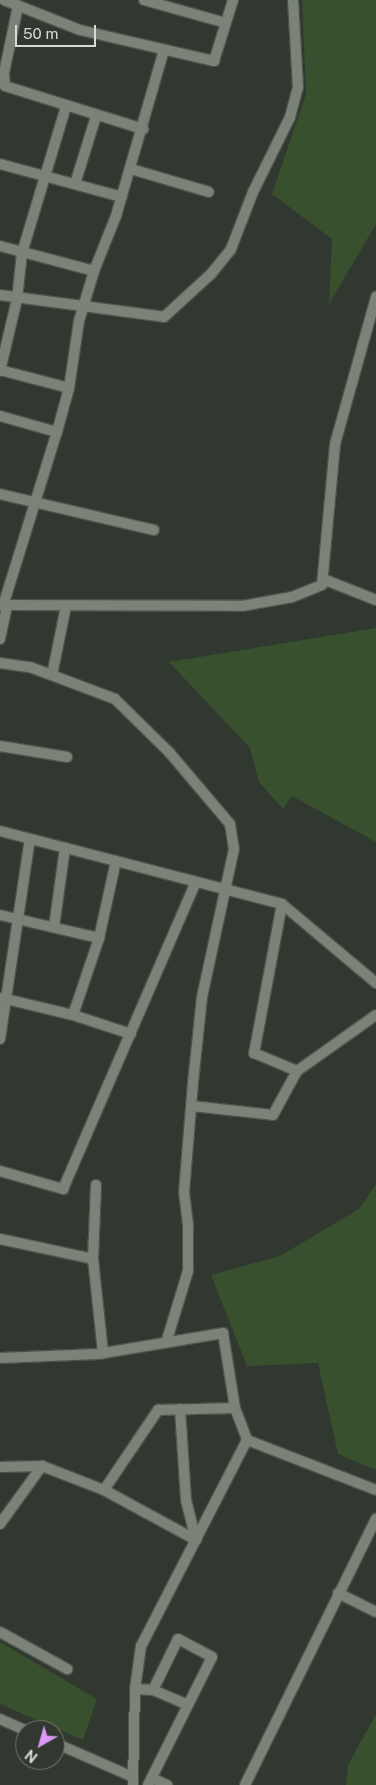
<!DOCTYPE html>
<html>
<head>
<meta charset="utf-8">
<style>
	body { margin:0 }
	#map { position:relative; width:376px; height:1785px; overflow:hidden; background:#31382f; font-family:"Public Sans",sans-serif }
	div>[style] { position:absolute }
	.green>* { inset:0; background:#38502d }
	.roads { filter:drop-shadow(1px 0 #4e544c) drop-shadow(-1px 0 #4e544c) drop-shadow(0 1px #4e544c) drop-shadow(0 -1px #4e544c) }
	.street>* { height:10px; margin:-5px; padding:0 5px; transform-origin:5px; border-radius:5px; background:#7b8278 }
	span { translate:-50% -50%; white-space:nowrap; text-align:center; line-height:1.15; -webkit-text-stroke:5px #31382f; paint-order:stroke }
	.north { position:absolute; left:15px; top:1720px; width:50px; height:50px; box-sizing:border-box; background:#31382f; border:1px solid #737971; border-radius:50%; rotate:218deg; font-size:14px; font-weight:700; line-height:20px; text-align:center; color:#d7dbd5 }
	.north::after { content:''; display:block; margin:auto; width:18px; height:22px; background:#db99f5; clip-path:polygon(50% 0,100% 100%,50% 72%,0 100%) }
	.scale { position:absolute; left:15px; top:25px; width:81px; height:22px; box-sizing:border-box; border:2px solid #d7dbd5; border-top:0; padding-left:6px; font-size:15px; line-height:18px; white-space:nowrap; color:#d7dbd5; -webkit-text-stroke:4px #31382f; paint-order:stroke }
</style>
</head>
<body>
<div id="map">
	<div class="green">
		<i style="clip-path:polygon(302px 0,376px 0,376px 224px,329px 304px,332px 239px,272px 194px,306px 94px)"></i>
		<i style="clip-path:polygon(376px 628px,376px 842px,292px 796px,283px 809px,259px 782px,250px 748px,169px 662px)"></i>
		<i style="clip-path:polygon(376px 1184px,376px 1470px,338px 1454px,318px 1363px,247px 1366px,211px 1275px,280px 1256px,359px 1209px)"></i>
		<i style="clip-path:polygon(0 1642px,97px 1699px,83px 1740px,0 1704px)"></i>
		<i style="clip-path:polygon(376px 1714px,376px 1785px,346px 1785px,348px 1765px)"></i>
	</div>
	<div class="roads">
		<div class="street">
			<i style="left:4px;top:0;width:82px;rotate:21.5deg"></i>
			<i style="left:80px;top:30px;width:138px;rotate:13deg"></i>
			<i style="left:214px;top:61px;width:64px;rotate:-72.7deg"></i>
			<i style="left:144px;top:0;width:85px;rotate:15.7deg"></i>
			<i style="left:18px;top:6px;width:68px;rotate:101.8deg"></i>
			<i style="left:4px;top:73px;width:13px;rotate:86deg"></i>
			<i style="left:5px;top:86px;width:145px;rotate:17.3deg"></i>
			<i style="left:0;top:164px;width:126px;rotate:15.1deg"></i>
			<i style="left:131px;top:169px;width:81px;rotate:16.4deg"></i>
			<i style="left:75px;top:184px;width:71px;rotate:-72.8deg"></i>
			<i style="left:0;top:246px;width:97px;rotate:14.9deg"></i>
			<i style="left:0;top:295px;width:165px;rotate:7.6deg"></i>
			<i style="left:164px;top:317px;width:64px;rotate:-42.5deg"></i>
			<i style="left:211px;top:274px;width:32px;rotate:-51deg"></i>
			<i style="left:231px;top:249px;width:61px;rotate:-68.9deg"></i>
			<i style="left:253px;top:192px;width:84px;rotate:-63.7deg"></i>
			<i style="left:290px;top:117px;width:31px;rotate:-75deg"></i>
			<i style="left:298px;top:87px;width:87px;rotate:-93.3deg"></i>
			<i style="left:0;top:370px;width:71px;rotate:14.6deg"></i>
			<i style="left:0;top:371px;width:74px;rotate:-76.7deg"></i>
			<i style="left:17px;top:299px;width:46px;rotate:-83.8deg"></i>
			<i style="left:22px;top:253px;width:153px;rotate:-73.3deg"></i>
			<i style="left:0;top:416px;width:59px;rotate:15.7deg"></i>
			<i style="left:0;top:494px;width:158px;rotate:13.2deg"></i>
			<i style="left:323px;top:579px;width:57px;rotate:21.6deg"></i>
			<i style="left:0;top:605px;width:242px;rotate:0.2deg"></i>
			<i style="left:242px;top:606px;width:51px;rotate:-10.2deg"></i>
			<i style="left:292px;top:597px;width:32px;rotate:-22deg"></i>
			<i style="left:322px;top:585px;width:142px;rotate:-84.7deg"></i>
			<i style="left:335px;top:444px;width:153px;rotate:-74.4deg"></i>
			<i style="left:3px;top:606px;width:182px;rotate:-72.8deg"></i>
			<i style="left:57px;top:432px;width:46px;rotate:-74.7deg"></i>
			<i style="left:69px;top:388px;width:68px;rotate:-81.5deg"></i>
			<i style="left:79px;top:321px;width:52px;rotate:-73.3deg"></i>
			<i style="left:94px;top:271px;width:59px;rotate:-68.2deg"></i>
			<i style="left:116px;top:216px;width:173px;rotate:-73.9deg"></i>
			<i style="left:0;top:639px;width:34px;rotate:-78deg"></i>
			<i style="left:0;top:663px;width:30px;rotate:8deg"></i>
			<i style="left:30px;top:667px;width:91px;rotate:20.6deg"></i>
			<i style="left:115px;top:699px;width:76px;rotate:44.5deg"></i>
			<i style="left:169px;top:752px;width:94px;rotate:49.7deg"></i>
			<i style="left:230px;top:824px;width:25px;rotate:81deg"></i>
			<i style="left:234px;top:849px;width:151px;rotate:102.2deg"></i>
			<i style="left:202px;top:997px;width:86px;rotate:96deg"></i>
			<i style="left:193px;top:1083px;width:109px;rotate:94.7deg"></i>
			<i style="left:184px;top:1192px;width:35px;rotate:83deg"></i>
			<i style="left:188px;top:1227px;width:44px;rotate:90deg"></i>
			<i style="left:188px;top:1271px;width:75px;rotate:107deg"></i>
			<i style="left:52px;top:675px;width:70px;rotate:-78.5deg"></i>
			<i style="left:0;top:746px;width:68px;rotate:9.3deg"></i>
			<i style="left:0;top:831px;width:291px;rotate:14.5deg"></i>
			<i style="left:282px;top:904px;width:123px;rotate:40deg"></i>
			<i style="left:282px;top:904px;width:152px;rotate:100.6deg"></i>
			<i style="left:254px;top:1053px;width:47px;rotate:22.7deg"></i>
			<i style="left:0;top:915px;width:102px;rotate:13.1deg"></i>
			<i style="left:99px;top:938px;width:79px;rotate:-77.6deg"></i>
			<i style="left:54px;top:927px;width:80px;rotate:-82.1deg"></i>
			<i style="left:2px;top:998px;width:73px;rotate:13.5deg"></i>
			<i style="left:73px;top:1015px;width:61px;rotate:18.1deg"></i>
			<i style="left:73px;top:1015px;width:81px;rotate:-71.3deg"></i>
			<i style="left:0;top:1039px;width:202px;rotate:-81.5deg"></i>
			<i style="left:192px;top:1106px;width:81px;rotate:6.3deg"></i>
			<i style="left:273px;top:1115px;width:50px;rotate:-61.4deg"></i>
			<i style="left:297px;top:1071px;width:97px;rotate:-35.3deg"></i>
			<i style="left:0;top:1171px;width:66px;rotate:15.9deg"></i>
			<i style="left:63px;top:1189px;width:332px;rotate:-66.6deg"></i>
			<i style="left:96px;top:1185px;width:74px;rotate:92.3deg"></i>
			<i style="left:93px;top:1259px;width:95px;rotate:83.9deg"></i>
			<i style="left:0;top:1239px;width:95px;rotate:12.1deg"></i>
			<i style="left:0;top:1358px;width:98px;rotate:-2.3deg"></i>
			<i style="left:98px;top:1354px;width:127px;rotate:-9.5deg"></i>
			<i style="left:223px;top:1333px;width:76px;rotate:80.9deg"></i>
			<i style="left:235px;top:1408px;width:34px;rotate:69deg"></i>
			<i style="left:247px;top:1440px;width:232px;rotate:117.2deg"></i>
			<i style="left:141px;top:1646px;width:43px;rotate:97.9deg"></i>
			<i style="left:135px;top:1689px;width:96px;rotate:91.2deg"></i>
			<i style="left:180px;top:1409px;width:91px;rotate:86.2deg"></i>
			<i style="left:186px;top:1500px;width:41px;rotate:76deg"></i>
			<i style="left:247px;top:1440px;width:138px;rotate:21.2deg"></i>
			<i style="left:0;top:1467px;width:42px;rotate:-1.4deg"></i>
			<i style="left:42px;top:1466px;width:66px;rotate:21.2deg"></i>
			<i style="left:104px;top:1490px;width:105px;rotate:28.5deg"></i>
			<i style="left:104px;top:1490px;width:97px;rotate:-56deg"></i>
			<i style="left:158px;top:1410px;width:77px;rotate:-1.5deg"></i>
			<i style="left:0;top:1524px;width:72px;rotate:-54.1deg"></i>
			<i style="left:338px;top:1593px;width:42px;rotate:26.6deg"></i>
			<i style="left:0;top:1632px;width:77px;rotate:28.9deg"></i>
			<i style="left:135px;top:1689px;width:18px;rotate:3deg"></i>
			<i style="left:153px;top:1690px;width:38px;rotate:23deg"></i>
			<i style="left:0;top:1719px;width:27px;rotate:24deg"></i>
			<i style="left:55px;top:1743px;width:85px;rotate:23.6deg"></i>
			<i style="left:152px;top:1778px;width:17px;rotate:25deg"></i>
			<i style="left:148px;top:1785px;width:143px;rotate:-63.4deg"></i>
			<i style="left:212px;top:1657px;width:38px;rotate:-152deg"></i>
			<i style="left:178px;top:1639px;width:57px;rotate:116.1deg"></i>
			<i style="left:245px;top:1785px;width:297px;rotate:-63.8deg"></i>
		</div>
	</div>
	<div class="north">N</div>
	<div class="scale">50 m</div>
</div>
</body>
</html>
